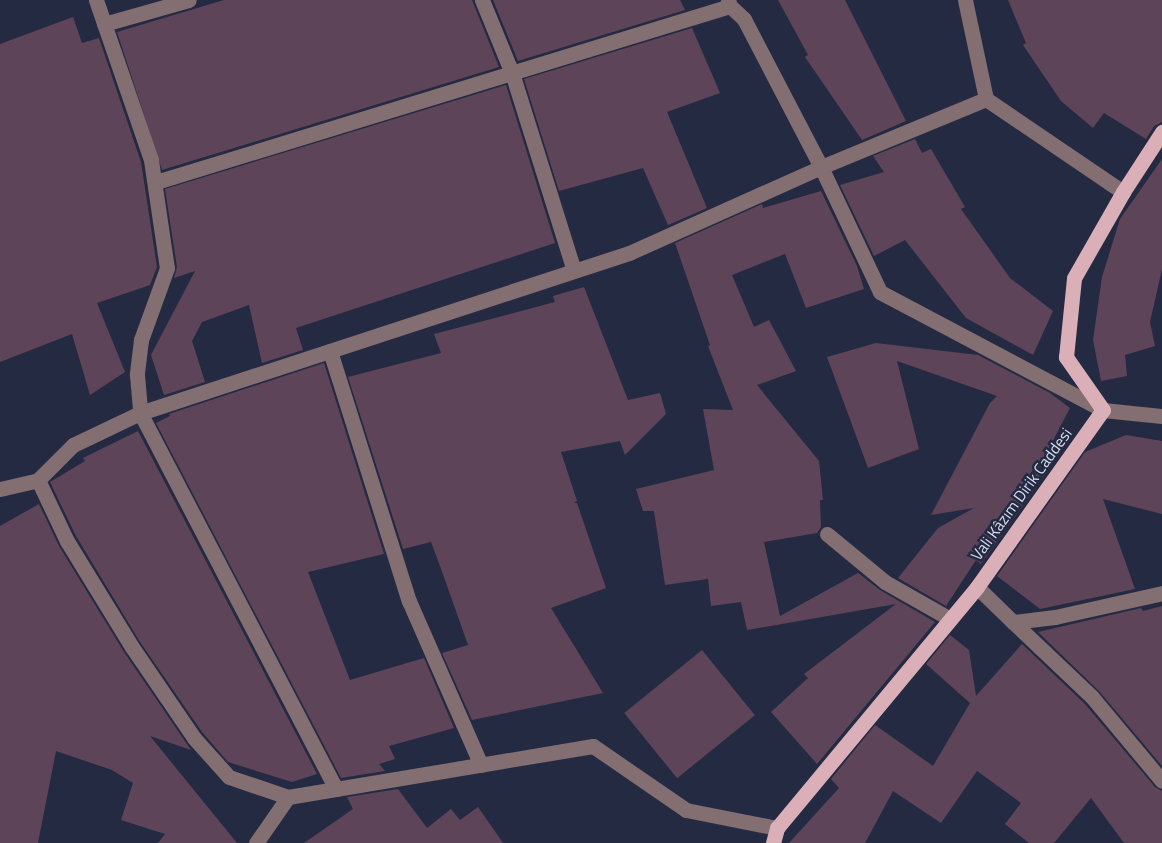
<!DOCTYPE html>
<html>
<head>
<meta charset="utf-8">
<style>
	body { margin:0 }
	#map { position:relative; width:1162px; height:843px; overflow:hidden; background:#252a43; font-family:"Titillium Web",sans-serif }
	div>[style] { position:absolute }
	.building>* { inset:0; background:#5e4458; transform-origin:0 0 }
	.minor>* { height:15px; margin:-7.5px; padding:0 7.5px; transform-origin:7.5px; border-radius:7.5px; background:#836e72 }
	.major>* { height:15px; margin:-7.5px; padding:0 7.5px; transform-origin:7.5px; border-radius:7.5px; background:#dbafb8 }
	span { translate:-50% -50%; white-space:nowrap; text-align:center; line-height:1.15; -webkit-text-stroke:5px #252a43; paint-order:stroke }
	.street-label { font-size:16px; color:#d7dbec }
</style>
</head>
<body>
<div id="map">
	<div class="building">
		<i style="clip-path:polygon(224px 0,472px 0,499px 67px,162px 170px,117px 32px)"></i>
		<i style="clip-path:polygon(493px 0,680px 0,685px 10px,518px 61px)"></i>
		<i style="clip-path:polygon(778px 0,845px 0,906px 121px,862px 140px,805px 57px,808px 55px)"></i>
		<i style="clip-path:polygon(1008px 0,1162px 0,1162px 122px,1154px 126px,1146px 139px,1104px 113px,1093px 128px,1061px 101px,1023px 45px,1026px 43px)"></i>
		<i style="clip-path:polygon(73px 17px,82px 43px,99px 38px,141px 162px,157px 267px,150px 285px,97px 303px,125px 372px,90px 395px,72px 334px,0 362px,0 44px)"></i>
		<i style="clip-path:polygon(692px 28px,720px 93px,667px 112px,707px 208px,668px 225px,643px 168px,559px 191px,524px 79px)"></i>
		<i style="clip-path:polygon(506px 85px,555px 243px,296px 328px,303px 350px,262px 363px,249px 305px,202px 322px,192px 341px,205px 382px,164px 395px,151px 355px,195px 271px,174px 278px,177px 267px,165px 189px)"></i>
		<i style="clip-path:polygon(915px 139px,922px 153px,931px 149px,965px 207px,961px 209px,1010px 278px,1053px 311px,1033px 355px,966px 318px,905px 240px,874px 256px,840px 185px,884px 172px,873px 156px)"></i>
		<i style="clip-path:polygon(1162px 159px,1162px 269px,1150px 322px,1155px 346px,1125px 355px,1127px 376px,1101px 381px,1093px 340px,1102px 277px,1120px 219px)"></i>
		<i style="clip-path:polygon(821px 191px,857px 266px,864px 289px,806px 308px,785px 254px,732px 275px,754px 327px,769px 320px,796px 371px,757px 385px,819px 461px,823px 500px,820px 500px,821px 527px,817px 533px,764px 542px,780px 616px,858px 573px,880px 590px,935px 622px,817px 764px,771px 712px,808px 678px,804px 674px,896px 604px,747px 630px,741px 602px,711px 606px,708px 579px,665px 585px,654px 511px,643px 511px,636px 489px,714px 470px,703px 409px,733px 410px,708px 346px,710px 345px,675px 243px,762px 204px,763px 208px)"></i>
		<i style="clip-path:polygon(584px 287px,628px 400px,660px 393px,666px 414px,625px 455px,620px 441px,561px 452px,577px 501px,574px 503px,577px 503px,606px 588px,551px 608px,603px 693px,472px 720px,442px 653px,468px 645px,440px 566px,431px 542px,403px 549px,348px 377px,441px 353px,434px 334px,555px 302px,553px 296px)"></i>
		<i style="clip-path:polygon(876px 343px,978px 355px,1050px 393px,1070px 408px,1037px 471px,1052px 465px,981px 564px,976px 560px,946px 606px,898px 578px,938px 528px,974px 508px,931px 515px,990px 403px,997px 396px,897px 361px,919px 449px,868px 468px,827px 357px)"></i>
		<i style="clip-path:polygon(324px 363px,384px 554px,308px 572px,350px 680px,424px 658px,454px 728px,389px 746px,395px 759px,379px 764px,385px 771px,341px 778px,156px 423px,170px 416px,169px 414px)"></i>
		<i style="clip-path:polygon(138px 431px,317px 774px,292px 782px,228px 762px,202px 732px,140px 642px,76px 536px,50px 482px,85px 461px,83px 458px)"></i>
		<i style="clip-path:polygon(1126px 435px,1162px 441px,1162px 514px,1103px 499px,1135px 589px,1040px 609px,997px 576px,1085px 452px)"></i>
		<i style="clip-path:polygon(39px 504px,59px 546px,124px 652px,191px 750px,150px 736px,237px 843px,158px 843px,165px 834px,121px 820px,133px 783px,112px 770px,56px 751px,38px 843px,0 843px,0 526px)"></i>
		<i style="clip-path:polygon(1162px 606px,1162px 766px,1099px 691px,1038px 632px,1141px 608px,1143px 611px)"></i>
		<i style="clip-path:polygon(950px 635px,969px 650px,976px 696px,1022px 644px,1085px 704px,1155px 787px,1162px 791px,1162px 843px,1124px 843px,1091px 798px,1054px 843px,1029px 843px,1005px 824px,1021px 803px,977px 771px,941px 823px,893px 791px,865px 843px,789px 843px,839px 788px,831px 779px,875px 725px,933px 766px,970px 703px,926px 664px)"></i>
		<i style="left:702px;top:650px;width:84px;height:100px;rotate:51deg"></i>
		<i style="clip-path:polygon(398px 789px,427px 828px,451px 809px,460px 820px,478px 807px,503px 843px,304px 843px,353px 809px,347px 797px)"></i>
	</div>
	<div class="minor">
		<i style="left:96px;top:0;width:169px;rotate:71deg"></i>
		<i style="left:151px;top:160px;width:109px;rotate:81.6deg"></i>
		<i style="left:167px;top:268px;width:77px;rotate:109.9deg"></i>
		<i style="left:141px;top:340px;width:35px;rotate:97deg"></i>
		<i style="left:137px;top:375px;width:38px;rotate:85deg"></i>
		<i style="left:140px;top:413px;width:74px;rotate:154.5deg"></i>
		<i style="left:73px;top:445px;width:49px;rotate:135deg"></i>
		<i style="left:38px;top:480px;width:68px;rotate:64.6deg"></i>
		<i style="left:67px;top:541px;width:124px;rotate:58.5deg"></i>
		<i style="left:132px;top:647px;width:110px;rotate:55.7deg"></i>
		<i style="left:194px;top:738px;width:52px;rotate:48.1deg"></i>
		<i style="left:229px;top:777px;width:62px;rotate:18.7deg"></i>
		<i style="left:288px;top:797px;width:309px;rotate:-9.5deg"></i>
		<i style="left:593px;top:746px;width:113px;rotate:34.5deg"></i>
		<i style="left:686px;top:810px;width:93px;rotate:11.2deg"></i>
		<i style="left:482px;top:0;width:79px;rotate:67.7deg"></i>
		<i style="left:512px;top:73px;width:207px;rotate:72.6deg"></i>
		<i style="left:965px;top:0;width:101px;rotate:78deg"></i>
		<i style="left:986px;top:99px;width:166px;rotate:34.2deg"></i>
		<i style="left:104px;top:24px;width:88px;rotate:-15.8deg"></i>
		<i style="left:986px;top:99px;width:178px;rotate:157.6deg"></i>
		<i style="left:821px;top:167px;width:138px;rotate:64.7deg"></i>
		<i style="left:880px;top:292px;width:252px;rotate:27.9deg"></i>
		<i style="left:1103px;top:410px;width:59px;rotate:5.8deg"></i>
		<i style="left:156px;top:182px;width:600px;rotate:-17.05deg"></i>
		<i style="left:330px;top:351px;width:262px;rotate:72.5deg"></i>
		<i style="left:409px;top:601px;width:179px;rotate:66.3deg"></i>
		<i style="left:0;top:489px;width:39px;rotate:-13deg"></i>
		<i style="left:827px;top:534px;width:75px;rotate:39.6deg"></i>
		<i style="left:885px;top:582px;width:75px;rotate:29.6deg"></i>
		<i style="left:977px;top:587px;width:50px;rotate:44.2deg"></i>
		<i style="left:1013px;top:622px;width:42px;rotate:-6.8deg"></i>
		<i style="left:1055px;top:617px;width:110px;rotate:-12.6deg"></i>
		<i style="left:1013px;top:622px;width:109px;rotate:43.5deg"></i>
		<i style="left:1092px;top:697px;width:109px;rotate:50.2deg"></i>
		<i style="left:336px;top:789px;width:424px;rotate:-117.5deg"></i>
		<i style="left:140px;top:413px;width:515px;rotate:-18.12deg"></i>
		<i style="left:629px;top:253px;width:210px;rotate:-24.1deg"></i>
		<i style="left:821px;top:167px;width:167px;rotate:-117.5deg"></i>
		<i style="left:744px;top:19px;width:19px;rotate:-137deg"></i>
		<i style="left:730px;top:6px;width:6px;rotate:-108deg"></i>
		<i style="left:256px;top:843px;width:56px;rotate:-55.2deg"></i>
	</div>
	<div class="major">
		<i style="left:773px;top:843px;width:16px;rotate:-75deg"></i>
		<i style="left:777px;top:828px;width:313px;rotate:-50.3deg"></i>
		<i style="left:977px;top:587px;width:217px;rotate:-54.6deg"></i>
		<i style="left:1103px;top:410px;width:65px;rotate:-124.9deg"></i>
		<i style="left:1066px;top:357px;width:79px;rotate:-84.2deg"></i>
		<i style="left:1074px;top:278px;width:99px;rotate:-60.3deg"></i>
		<i style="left:1123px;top:192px;width:72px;rotate:-57deg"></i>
	</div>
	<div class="street-label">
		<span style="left:1021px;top:494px;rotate:-54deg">Vali Kâzım Dirik Caddesi</span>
	</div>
</div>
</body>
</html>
